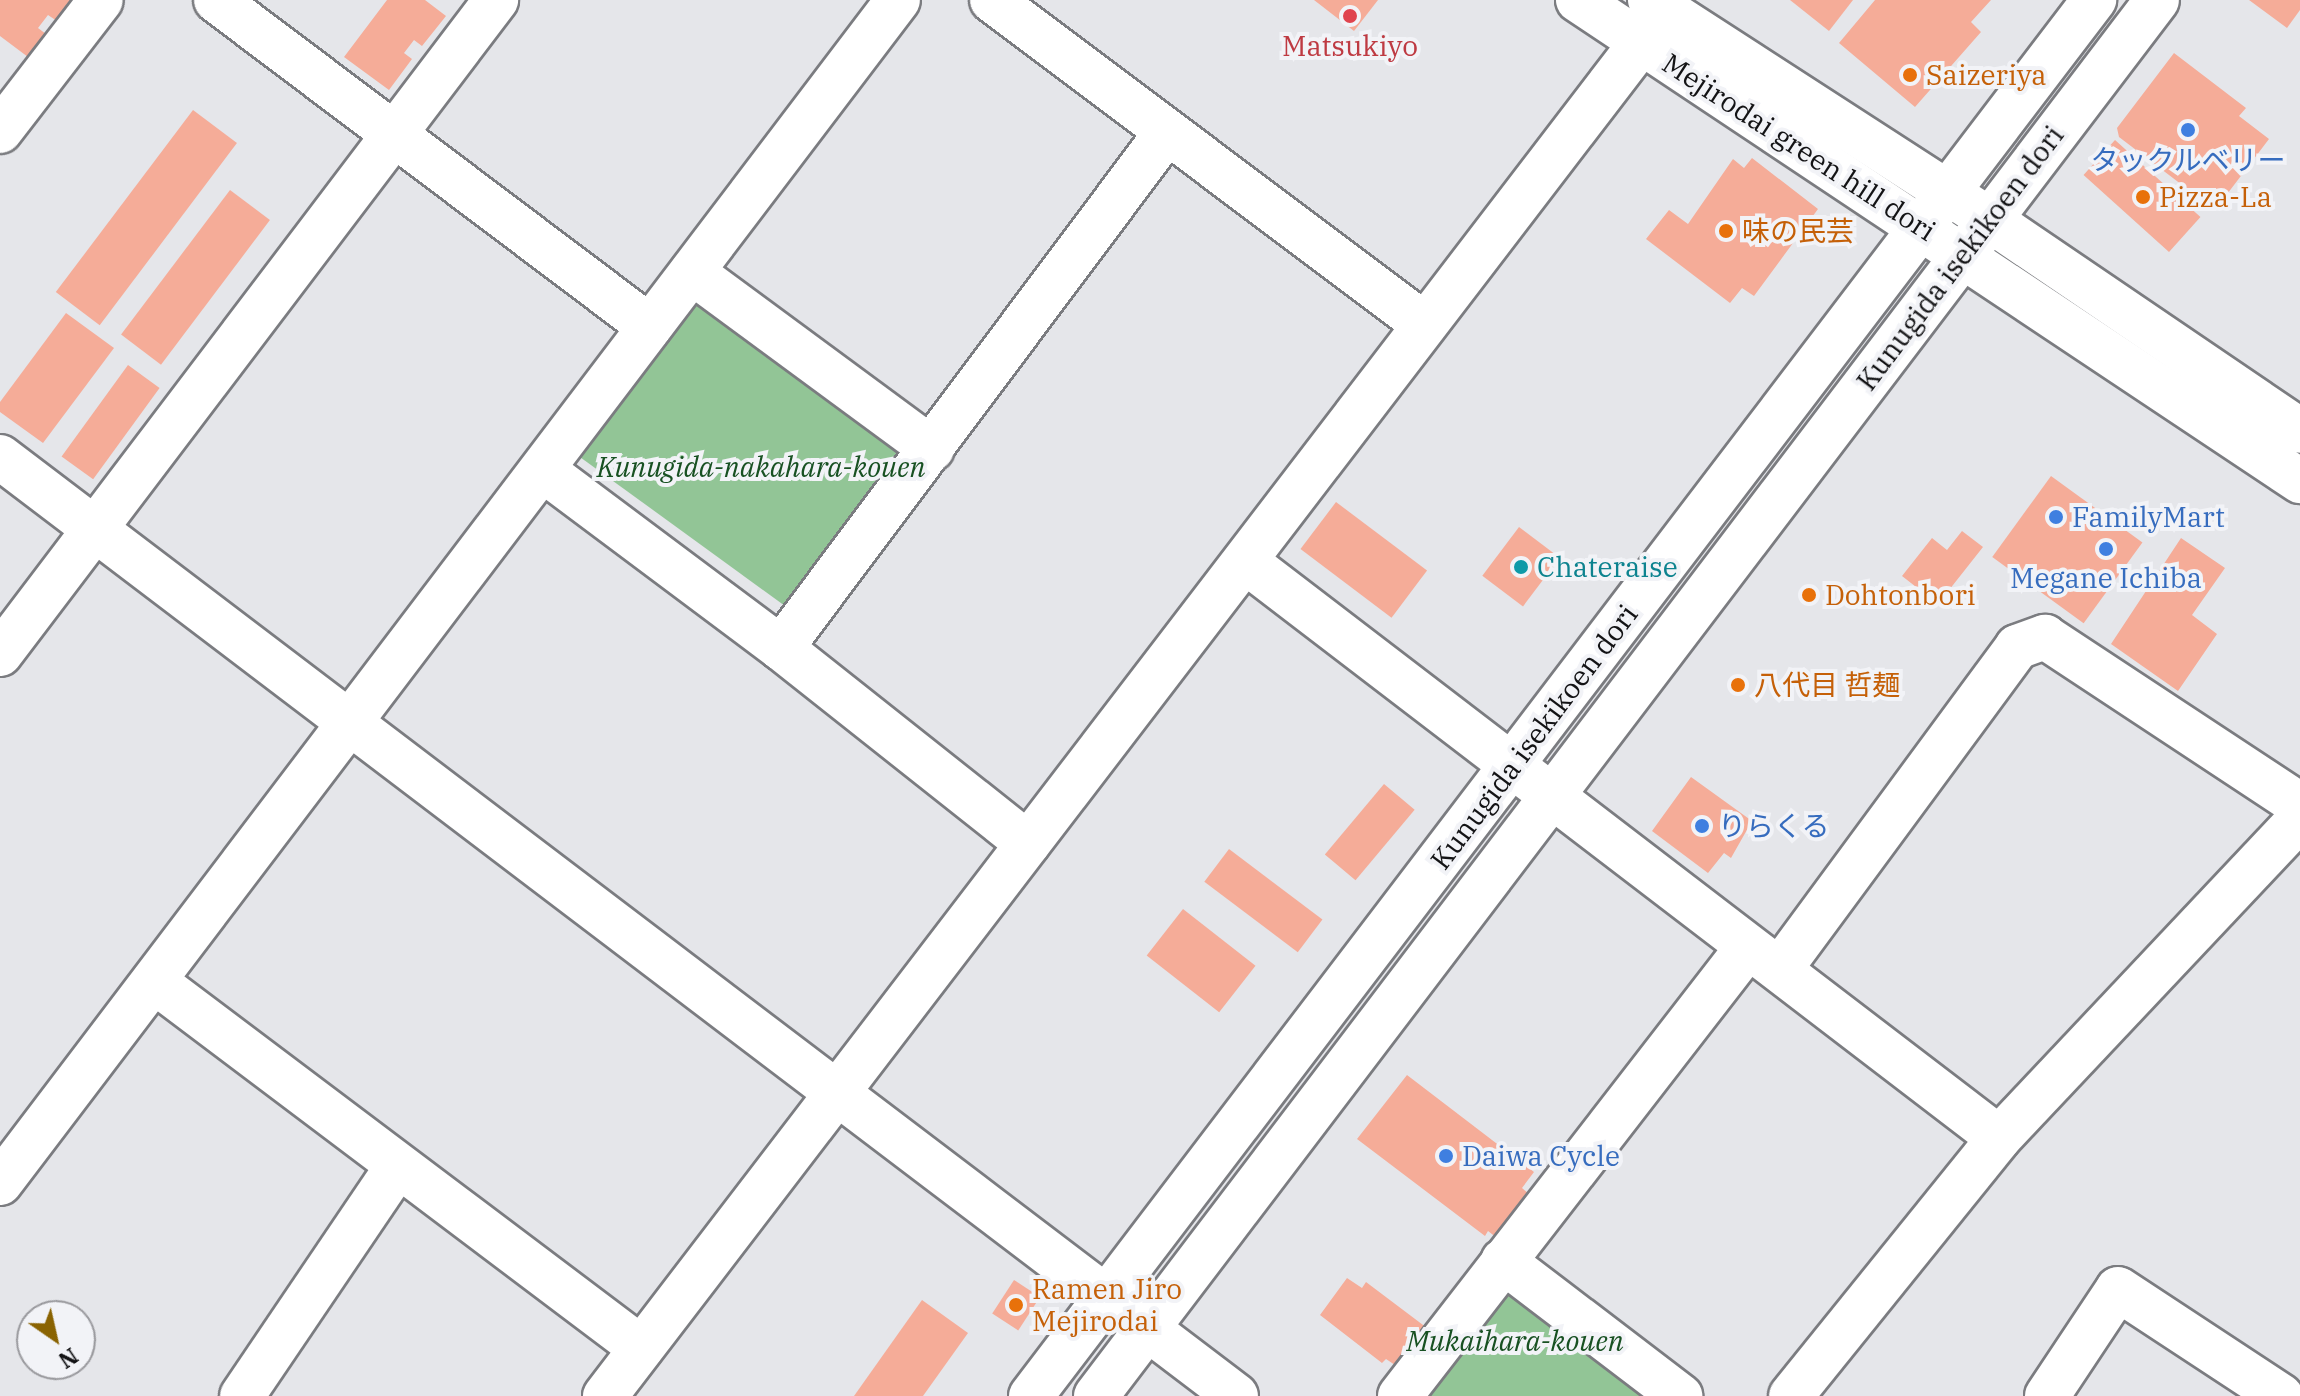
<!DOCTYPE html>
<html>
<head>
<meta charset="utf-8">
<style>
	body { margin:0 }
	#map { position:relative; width:2300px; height:1396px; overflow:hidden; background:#e5e6ea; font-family:"IBM Plex Serif","Noto Sans JP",serif }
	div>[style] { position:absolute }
	.green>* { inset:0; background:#92c596; transform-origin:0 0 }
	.building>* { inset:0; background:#f5ac98; transform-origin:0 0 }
	.roads { filter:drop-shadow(2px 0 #7b7c80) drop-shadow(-2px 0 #7b7c80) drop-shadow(0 2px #7b7c80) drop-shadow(0 -2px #7b7c80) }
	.street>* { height:44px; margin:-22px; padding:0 22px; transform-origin:22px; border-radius:22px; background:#fff }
	.secondary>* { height:44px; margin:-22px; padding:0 22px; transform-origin:22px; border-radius:22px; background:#fff }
	.dots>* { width:22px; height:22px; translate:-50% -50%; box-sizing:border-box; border:4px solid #f2f3f7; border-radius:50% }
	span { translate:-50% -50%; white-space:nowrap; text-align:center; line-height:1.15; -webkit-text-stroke:8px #f2f3f7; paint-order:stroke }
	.health-label { font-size:28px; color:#be3a42 }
	.food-label { font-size:28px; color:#c56008 }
	.left { translate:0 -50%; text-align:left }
	.street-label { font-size:28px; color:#131315 }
	.shop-label { font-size:28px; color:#366cbe }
	.park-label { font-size:28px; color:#185122; font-style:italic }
	.culture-label { font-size:28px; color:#0d838f }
	.north { position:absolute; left:16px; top:1300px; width:80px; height:80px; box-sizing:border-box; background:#f2f3f7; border:2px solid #99999d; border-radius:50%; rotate:146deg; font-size:22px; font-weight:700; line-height:32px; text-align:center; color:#131315 }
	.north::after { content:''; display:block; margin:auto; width:28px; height:36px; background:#8a6302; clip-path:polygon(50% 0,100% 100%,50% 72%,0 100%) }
</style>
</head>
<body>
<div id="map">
	<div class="green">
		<i style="left:695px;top:297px;width:263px;height:197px;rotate:36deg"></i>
		<i style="clip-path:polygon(1503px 1261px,1680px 1396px,1400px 1396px)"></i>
	</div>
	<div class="building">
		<i style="clip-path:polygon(0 0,73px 0,57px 21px,48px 15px,38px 28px,46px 34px,28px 57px,0 36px)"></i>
		<i style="clip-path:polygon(387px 0,425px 0,446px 16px,422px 46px,414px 40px,404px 53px,412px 59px,389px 90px,344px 57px)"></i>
		<i style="clip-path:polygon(1314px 0,1378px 0,1354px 31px)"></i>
		<i style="clip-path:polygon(1790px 0,1853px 0,1829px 31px)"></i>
		<i style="clip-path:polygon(1875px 0,1991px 0,1971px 22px,1981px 32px,1915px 107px,1839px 43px)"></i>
		<i style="clip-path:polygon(2249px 0,2300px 0,2300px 10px,2287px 28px)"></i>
		<i style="clip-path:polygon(2174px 53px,2246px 108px,2239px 116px,2269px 139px,2215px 210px,2119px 137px,2117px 128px)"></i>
		<i style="left:193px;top:110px;width:55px;height:228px;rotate:37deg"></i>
		<i style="left:2115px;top:140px;width:115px;height:47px;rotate:42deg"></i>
		<i style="clip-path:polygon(1752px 158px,1818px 209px,1754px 296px,1742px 288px,1730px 303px,1646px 239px,1669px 210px,1688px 224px,1733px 159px,1744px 168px)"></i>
		<i style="left:230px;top:190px;width:50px;height:181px;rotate:37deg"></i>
		<i style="clip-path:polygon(66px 313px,114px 348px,43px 443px,0 412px,0 402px)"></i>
		<i style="left:128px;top:365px;width:39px;height:113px;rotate:36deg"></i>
		<i style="left:2051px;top:476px;width:113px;height:100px;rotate:36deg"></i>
		<i style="left:1336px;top:502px;width:114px;height:59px;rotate:37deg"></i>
		<i style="left:1519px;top:527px;width:51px;height:61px;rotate:37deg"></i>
		<i style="clip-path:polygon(1962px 531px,1983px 547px,1938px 604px,1902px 576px,1932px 538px,1947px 550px)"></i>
		<i style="clip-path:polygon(2181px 538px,2225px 568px,2192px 615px,2217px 634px,2178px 691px,2111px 644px)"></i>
		<i style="clip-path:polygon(1691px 777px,1752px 821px,1731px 858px,1724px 853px,1708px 873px,1652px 831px)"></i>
		<i style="left:1384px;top:784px;width:40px;height:92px;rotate:40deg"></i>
		<i style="left:1229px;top:849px;width:117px;height:41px;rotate:37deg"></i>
		<i style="left:1183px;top:909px;width:92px;height:59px;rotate:38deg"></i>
		<i style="clip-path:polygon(1407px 1075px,1534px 1172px,1522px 1188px,1529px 1194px,1497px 1238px,1488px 1231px,1485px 1236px,1357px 1139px)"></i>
		<i style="clip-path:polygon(1347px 1278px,1362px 1288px,1366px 1282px,1427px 1328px,1398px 1367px,1386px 1359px,1382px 1363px,1320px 1315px)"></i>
		<i style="left:1014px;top:1280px;width:31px;height:40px;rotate:33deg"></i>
		<i style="clip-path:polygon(922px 1300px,968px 1333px,923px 1396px,854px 1396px)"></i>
	</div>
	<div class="roads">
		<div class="street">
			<i style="left:216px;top:0;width:543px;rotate:37deg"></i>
			<i style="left:992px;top:0;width:541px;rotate:36.89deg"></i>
			<i style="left:0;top:131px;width:165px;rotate:-52.4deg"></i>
			<i style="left:692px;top:272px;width:298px;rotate:36.4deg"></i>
			<i style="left:0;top:457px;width:1552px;rotate:37.22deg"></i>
			<i style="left:543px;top:470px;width:297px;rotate:36.8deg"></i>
			<i style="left:781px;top:648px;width:315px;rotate:38.4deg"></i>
			<i style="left:1245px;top:561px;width:949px;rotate:37.43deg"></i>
			<i style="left:781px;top:648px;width:644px;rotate:-53.2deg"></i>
			<i style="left:1780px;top:969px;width:400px;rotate:-53.6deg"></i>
			<i style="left:2017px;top:647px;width:30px;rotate:-20deg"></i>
			<i style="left:2045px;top:637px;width:305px;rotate:33.4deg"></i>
			<i style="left:154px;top:981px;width:610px;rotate:37deg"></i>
			<i style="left:0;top:1183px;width:1485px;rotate:-52.8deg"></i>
			<i style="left:1503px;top:1261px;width:223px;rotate:37.3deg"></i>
			<i style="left:242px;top:1396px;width:277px;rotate:-55.9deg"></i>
			<i style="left:605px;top:1396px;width:1704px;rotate:-52.56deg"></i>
			<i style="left:1400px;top:1396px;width:567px;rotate:-52.24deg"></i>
			<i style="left:1791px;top:1396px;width:331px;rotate:-51.1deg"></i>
			<i style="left:1999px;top:1138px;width:439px;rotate:-46.7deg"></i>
			<i style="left:2047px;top:1396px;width:128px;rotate:-56.4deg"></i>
			<i style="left:2118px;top:1289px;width:195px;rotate:33.3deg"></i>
		</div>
		<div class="secondary">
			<i style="left:1578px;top:0;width:868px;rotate:33.67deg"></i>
			<i style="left:1650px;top:0;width:405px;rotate:32.9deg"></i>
			<i style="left:1990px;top:220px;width:375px;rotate:34.2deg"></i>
			<i style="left:0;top:654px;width:821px;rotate:-52.82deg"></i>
			<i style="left:1031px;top:1396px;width:1755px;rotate:-52.71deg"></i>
			<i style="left:1096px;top:1396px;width:1753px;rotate:-52.76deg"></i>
		</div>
	</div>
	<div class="dots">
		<i style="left:1350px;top:16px;background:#e0444e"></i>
		<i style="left:1910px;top:75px;background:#e8710a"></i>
		<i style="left:2188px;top:130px;background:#3f7fe0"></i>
		<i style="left:2143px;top:197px;background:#e8710a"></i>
		<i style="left:1726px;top:231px;background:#e8710a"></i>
		<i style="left:2056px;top:517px;background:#3f7fe0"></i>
		<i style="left:2106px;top:549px;background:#3f7fe0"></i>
		<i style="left:1521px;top:567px;background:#0f9aa8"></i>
		<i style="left:1809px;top:595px;background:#e8710a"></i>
		<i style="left:1738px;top:685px;background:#e8710a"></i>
		<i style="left:1702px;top:826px;background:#3f7fe0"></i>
		<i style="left:1446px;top:1156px;background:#3f7fe0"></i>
		<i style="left:1016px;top:1305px;background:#e8710a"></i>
	</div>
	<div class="health-label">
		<span style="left:1350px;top:46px">Matsukiyo</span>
	</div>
	<div class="food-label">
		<span class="left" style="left:1926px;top:75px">Saizeriya</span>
		<span class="left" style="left:2159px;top:197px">Pizza-La</span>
		<span class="left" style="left:1742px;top:231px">味の民芸</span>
		<span class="left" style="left:1825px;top:595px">Dohtonbori</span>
		<span class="left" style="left:1754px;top:685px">八代目 哲麺</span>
		<span class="left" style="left:1032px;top:1305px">Ramen Jiro<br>Mejirodai</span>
	</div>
	<div class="street-label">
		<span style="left:1799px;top:147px;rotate:33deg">Mejirodai green hill dori</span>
		<span style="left:1960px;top:258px;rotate:-53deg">Kunugida isekikoen dori</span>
		<span style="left:1534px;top:737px;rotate:-53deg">Kunugida isekikoen dori</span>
	</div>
	<div class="shop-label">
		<span style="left:2188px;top:160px">タックルベリー</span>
		<span class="left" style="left:2072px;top:517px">FamilyMart</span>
		<span style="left:2106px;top:578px">Megane Ichiba</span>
		<span class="left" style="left:1718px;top:826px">りらくる</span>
		<span class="left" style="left:1462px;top:1156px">Daiwa Cycle</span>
	</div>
	<div class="park-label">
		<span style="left:761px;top:467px">Kunugida-nakahara-kouen</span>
		<span style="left:1515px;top:1341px">Mukaihara-kouen</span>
	</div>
	<div class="culture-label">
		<span class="left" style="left:1537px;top:567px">Chateraise</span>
	</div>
	<div class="north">N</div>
</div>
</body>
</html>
